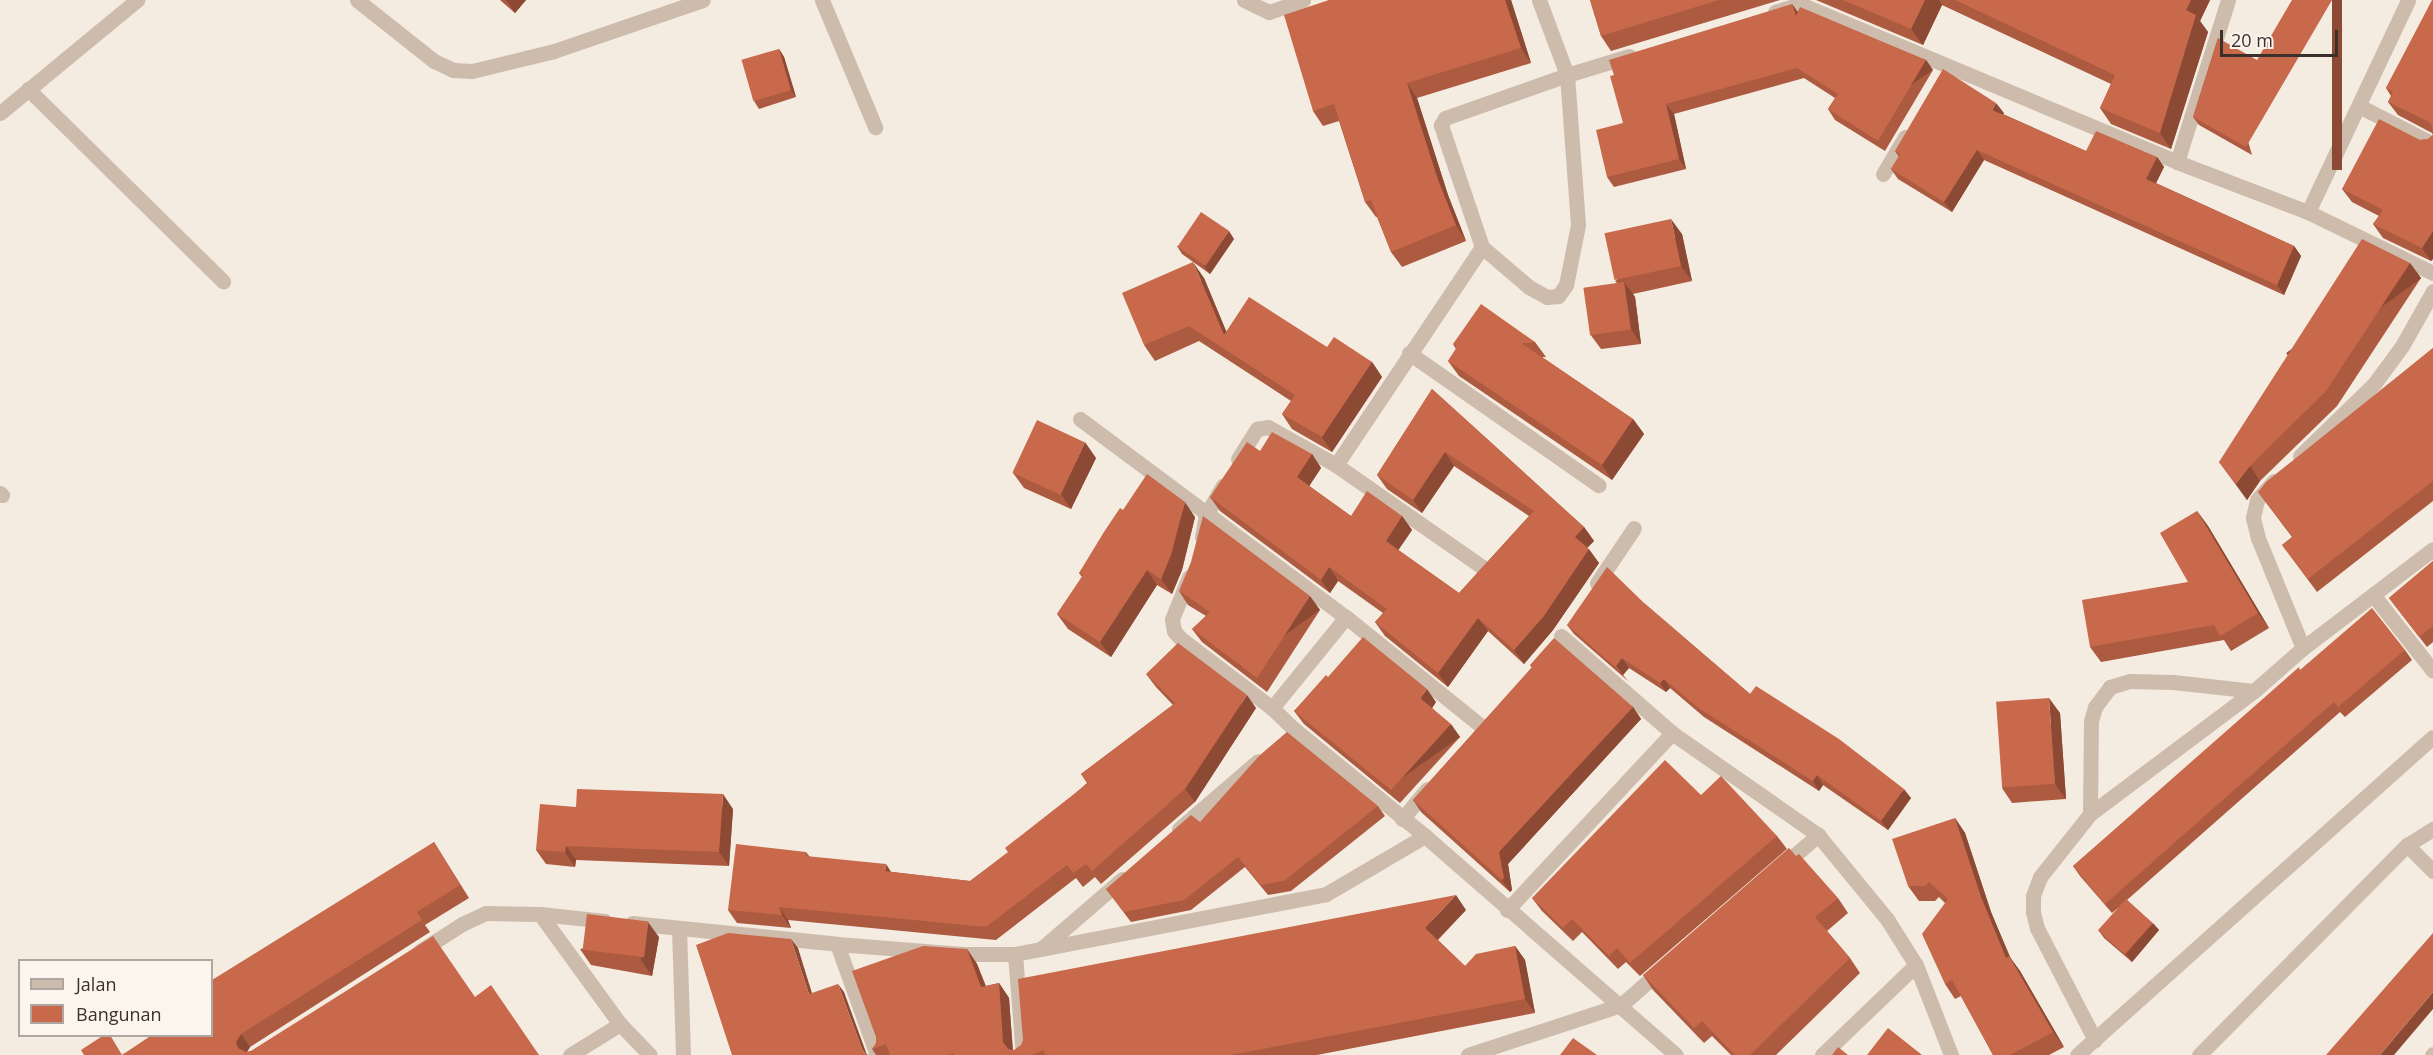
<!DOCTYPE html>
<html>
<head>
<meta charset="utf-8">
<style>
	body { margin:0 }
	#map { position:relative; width:2433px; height:1055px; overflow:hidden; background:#f4ebe1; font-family:"Open Sans",sans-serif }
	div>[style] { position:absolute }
	.service>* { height:15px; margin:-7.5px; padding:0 7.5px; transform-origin:7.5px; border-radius:7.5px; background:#cdbbac }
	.minor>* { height:15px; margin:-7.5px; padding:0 7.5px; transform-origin:7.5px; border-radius:7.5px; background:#cdbbac }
	.wall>* { inset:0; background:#ac5a40 }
	.shaded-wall>* { inset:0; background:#8c4a34; transform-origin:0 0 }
	.building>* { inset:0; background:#c8694b; transform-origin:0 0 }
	span { translate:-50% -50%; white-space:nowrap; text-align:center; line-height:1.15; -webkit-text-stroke:6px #fbf5ee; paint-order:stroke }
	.legend { position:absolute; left:18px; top:959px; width:195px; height:78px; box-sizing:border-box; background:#fbf5ee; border:2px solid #aea6a0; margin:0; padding:8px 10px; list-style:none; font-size:18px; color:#3b302b }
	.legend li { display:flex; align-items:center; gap:12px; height:30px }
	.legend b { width:30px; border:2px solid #aea6a0 }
	.scale { position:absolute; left:2220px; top:30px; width:118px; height:27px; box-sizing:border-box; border:3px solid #3b302b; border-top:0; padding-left:8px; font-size:18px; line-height:21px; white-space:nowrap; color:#3b302b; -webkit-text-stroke:4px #fbf5ee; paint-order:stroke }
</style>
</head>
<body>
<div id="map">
	<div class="service">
		<i style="left:28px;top:89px;width:274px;rotate:44.6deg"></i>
	</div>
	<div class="minor">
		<i style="left:357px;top:0;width:98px;rotate:38.4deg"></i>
		<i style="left:434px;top:61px;width:21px;rotate:25deg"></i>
		<i style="left:453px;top:70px;width:19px;rotate:3deg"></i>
		<i style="left:472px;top:71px;width:84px;rotate:-13.7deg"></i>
		<i style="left:554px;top:51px;width:157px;rotate:-18.9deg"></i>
		<i style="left:822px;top:0;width:138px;rotate:67.3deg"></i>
		<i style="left:1244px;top:0;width:28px;rotate:26deg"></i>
		<i style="left:1269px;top:12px;width:36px;rotate:-19deg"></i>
		<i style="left:1539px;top:0;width:80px;rotate:69.5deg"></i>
		<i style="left:1567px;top:75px;width:150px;rotate:85.8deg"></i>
		<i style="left:1578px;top:225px;width:61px;rotate:101.3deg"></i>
		<i style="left:1566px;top:285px;width:14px;rotate:126deg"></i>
		<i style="left:1558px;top:296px;width:11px;rotate:175deg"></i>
		<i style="left:1547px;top:297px;width:21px;rotate:-151deg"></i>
		<i style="left:1529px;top:287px;width:62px;rotate:-139.6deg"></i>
		<i style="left:1482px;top:247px;width:129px;rotate:-108.6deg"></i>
		<i style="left:1441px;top:125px;width:8px;rotate:-60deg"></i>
		<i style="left:1445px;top:118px;width:129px;rotate:-19.4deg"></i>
		<i style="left:1567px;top:75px;width:65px;rotate:-17deg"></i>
		<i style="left:1775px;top:12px;width:26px;rotate:-18deg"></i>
		<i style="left:1800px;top:4px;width:409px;rotate:22.7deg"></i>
		<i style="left:2177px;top:162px;width:140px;rotate:20.9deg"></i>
		<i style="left:2308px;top:212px;width:139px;rotate:26deg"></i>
		<i style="left:2359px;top:106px;width:83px;rotate:27.2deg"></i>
		<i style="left:0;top:113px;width:178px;rotate:-39.5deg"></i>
		<i style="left:2177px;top:162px;width:170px;rotate:-72.5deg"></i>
		<i style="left:1883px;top:174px;width:43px;rotate:-59.3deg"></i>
		<i style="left:2308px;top:212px;width:234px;rotate:-64.7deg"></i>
		<i style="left:1409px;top:353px;width:231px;rotate:34.9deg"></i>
		<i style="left:1080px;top:419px;width:332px;rotate:36.7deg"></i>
		<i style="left:1346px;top:617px;width:174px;rotate:38.9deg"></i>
		<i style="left:2300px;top:456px;width:103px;rotate:-44.2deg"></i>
		<i style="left:2374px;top:384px;width:47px;rotate:-53.6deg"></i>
		<i style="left:2402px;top:346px;width:63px;rotate:-60.6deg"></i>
		<i style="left:1238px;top:459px;width:36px;rotate:-58deg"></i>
		<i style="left:1257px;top:429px;width:11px;rotate:-10deg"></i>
		<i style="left:1268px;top:427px;width:78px;rotate:29.2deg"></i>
		<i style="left:1336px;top:465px;width:182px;rotate:34.9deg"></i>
		<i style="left:1336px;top:465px;width:262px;rotate:-56.2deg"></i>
		<i style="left:2274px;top:481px;width:25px;rotate:132deg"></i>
		<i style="left:2257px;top:500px;width:18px;rotate:103deg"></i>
		<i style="left:2253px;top:518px;width:21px;rotate:76deg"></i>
		<i style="left:2258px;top:538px;width:119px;rotate:67.8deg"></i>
		<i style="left:0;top:493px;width:3px;rotate:45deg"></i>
		<i style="left:1202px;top:537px;width:22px;rotate:-80deg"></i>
		<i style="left:1206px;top:515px;width:34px;rotate:-60deg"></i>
		<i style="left:1189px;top:577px;width:45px;rotate:112deg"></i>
		<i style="left:1172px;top:619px;width:12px;rotate:81deg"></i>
		<i style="left:1174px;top:631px;width:9px;rotate:49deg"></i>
		<i style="left:1180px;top:638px;width:116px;rotate:37.3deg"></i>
		<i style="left:1272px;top:708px;width:30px;rotate:44deg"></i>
		<i style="left:1294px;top:729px;width:169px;rotate:39.2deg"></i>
		<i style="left:1425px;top:836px;width:333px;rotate:41.1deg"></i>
		<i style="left:1597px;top:583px;width:66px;rotate:-56.1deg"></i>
		<i style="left:2374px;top:596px;width:95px;rotate:51.8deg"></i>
		<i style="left:1561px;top:636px;width:147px;rotate:41.1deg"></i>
		<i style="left:1672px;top:733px;width:178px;rotate:34.9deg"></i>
		<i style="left:1818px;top:835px;width:109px;rotate:50.6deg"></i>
		<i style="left:1887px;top:919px;width:54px;rotate:57.8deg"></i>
		<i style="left:1916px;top:965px;width:97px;rotate:68.7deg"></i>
		<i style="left:1272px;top:708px;width:117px;rotate:-50.9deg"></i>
		<i style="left:2090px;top:814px;width:93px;rotate:-89.4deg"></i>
		<i style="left:2091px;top:721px;width:15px;rotate:-74deg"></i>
		<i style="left:2095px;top:707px;width:25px;rotate:-53deg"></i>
		<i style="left:2110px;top:687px;width:21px;rotate:-17deg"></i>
		<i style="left:2130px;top:681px;width:43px;rotate:1.3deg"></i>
		<i style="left:2173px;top:682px;width:81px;rotate:6.3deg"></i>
		<i style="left:1402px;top:819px;width:39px;rotate:-50deg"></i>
		<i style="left:1179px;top:829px;width:104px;rotate:-40.7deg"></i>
		<i style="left:2407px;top:845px;width:37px;rotate:45deg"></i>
		<i style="left:1782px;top:866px;width:48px;rotate:-40.7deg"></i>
		<i style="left:1507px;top:910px;width:242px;rotate:-47deg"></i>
		<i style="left:540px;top:914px;width:136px;rotate:54deg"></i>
		<i style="left:620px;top:1024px;width:43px;rotate:45.9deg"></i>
		<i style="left:632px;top:923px;width:206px;rotate:5.8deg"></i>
		<i style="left:837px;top:944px;width:126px;rotate:4.5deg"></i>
		<i style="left:963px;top:954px;width:52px"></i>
		<i style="left:1015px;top:954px;width:317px;rotate:-10.9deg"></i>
		<i style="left:1326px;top:894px;width:115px;rotate:-30.4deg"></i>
		<i style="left:679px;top:928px;width:127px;rotate:88.2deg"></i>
		<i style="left:837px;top:944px;width:118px;rotate:70.2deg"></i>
		<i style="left:1041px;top:949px;width:107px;rotate:-40.8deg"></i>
		<i style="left:420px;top:951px;width:50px;rotate:-32.7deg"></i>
		<i style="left:462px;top:924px;width:26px;rotate:-25deg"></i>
		<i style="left:486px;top:913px;width:54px;rotate:1.1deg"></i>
		<i style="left:540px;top:914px;width:65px;rotate:6.1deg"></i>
		<i style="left:1015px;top:954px;width:101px;rotate:85.5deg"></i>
		<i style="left:2095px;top:1040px;width:126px;rotate:-117.4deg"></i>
		<i style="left:2037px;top:928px;width:16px;rotate:-104deg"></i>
		<i style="left:2033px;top:912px;width:16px;rotate:-90deg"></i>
		<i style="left:2033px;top:896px;width:20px;rotate:-70deg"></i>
		<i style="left:2040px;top:877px;width:80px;rotate:-51.6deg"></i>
		<i style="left:2090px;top:814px;width:205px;rotate:-36.9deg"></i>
		<i style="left:2254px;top:691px;width:65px;rotate:-41.3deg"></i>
		<i style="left:2303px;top:648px;width:163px;rotate:-37.3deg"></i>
		<i style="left:570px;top:1055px;width:59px;rotate:-31.8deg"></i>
		<i style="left:1468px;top:1055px;width:161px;rotate:-18.1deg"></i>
		<i style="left:1621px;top:1005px;width:53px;rotate:-41.2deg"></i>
		<i style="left:1822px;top:1055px;width:130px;rotate:-43.8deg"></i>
		<i style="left:2077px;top:1055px;width:477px;rotate:-41.8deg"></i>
		<i style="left:2199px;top:1055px;width:296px;rotate:-45.3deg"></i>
		<i style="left:2407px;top:845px;width:31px;rotate:-32deg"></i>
		<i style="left:2432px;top:1055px;width:1px;rotate:-45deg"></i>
	</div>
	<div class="wall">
		<i style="clip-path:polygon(500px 0,526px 0,515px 13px)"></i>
		<i style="clip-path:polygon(1329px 0,1511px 0,1531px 63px,1417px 98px,1448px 195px,1466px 241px,1402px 267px,1391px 252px,1377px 217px,1376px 217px,1365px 202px,1339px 121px,1323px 126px,1313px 111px)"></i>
		<i style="clip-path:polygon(1590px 0,1780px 0,1611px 51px,1601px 36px)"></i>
		<i style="clip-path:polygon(1816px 0,2210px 0,2200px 21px,2208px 32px,2171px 149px,2111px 124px,2100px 108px,2111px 84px,1942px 5px,1923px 45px)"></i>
		<i style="clip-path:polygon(2433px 0,2433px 259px,2431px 261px,2383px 238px,2373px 224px,2379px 216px,2352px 202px,2342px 189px,2420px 140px,2428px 139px,2433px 135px,2432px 133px,2398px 115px,2388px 102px,2391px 96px,2386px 88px)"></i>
		<i style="clip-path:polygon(1792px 4px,1797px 11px,1926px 60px,1933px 70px,1885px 151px,1835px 120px,1828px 109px,1835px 98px,1804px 78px,1674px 114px,1686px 169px,1614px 187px,1607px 177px,1623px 123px)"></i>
		<i style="clip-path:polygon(2218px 38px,2252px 155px,2199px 125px,2193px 117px)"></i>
		<i style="clip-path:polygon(779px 49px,784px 57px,796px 97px,759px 109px,754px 101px)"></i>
		<i style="clip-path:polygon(2004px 113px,2003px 114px,2086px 151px,2157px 157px,2164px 167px,2156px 183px,2294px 246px,2301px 256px,2284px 295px,1984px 160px,1952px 212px,1898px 179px,1891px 169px,1899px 157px,1895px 151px)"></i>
		<i style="clip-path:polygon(1682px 234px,1692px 281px,1633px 294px,1635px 297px,1641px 344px,1601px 349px,1590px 334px,1617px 283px,1615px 281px)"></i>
		<i style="clip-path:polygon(1234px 239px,1210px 274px,1182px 254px,1177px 246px)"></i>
		<i style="clip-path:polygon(2410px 263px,2421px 278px,2337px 406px,2260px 481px,2247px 500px,2219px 462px)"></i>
		<i style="clip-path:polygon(1204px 278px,1226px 331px,1327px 347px,1372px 362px,1382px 377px,1332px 452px,1292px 429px,1282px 414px,1291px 401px,1199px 341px,1155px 361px,1144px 345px)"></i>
		<i style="clip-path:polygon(1535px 342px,1546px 357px,1542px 357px,1633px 419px,1644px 434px,1612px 480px,1459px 376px,1448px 361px,1456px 349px,1453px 344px)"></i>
		<i style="clip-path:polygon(2433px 348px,2433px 501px,2317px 592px,2282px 545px,2292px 537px,2258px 492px)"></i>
		<i style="clip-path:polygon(1432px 389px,1584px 527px,1594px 541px,1587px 548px,1599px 563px,1553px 630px,1524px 664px,1488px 631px,1448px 687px,1385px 636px,1375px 622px,1383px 613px,1338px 581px,1330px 593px,1220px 511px,1210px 497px,1260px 451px,1312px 454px,1321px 468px,1309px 486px,1351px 516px,1402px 516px,1412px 530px,1398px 550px,1459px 593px,1529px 516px,1454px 466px,1422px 513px,1387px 489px,1377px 475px)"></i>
		<i style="clip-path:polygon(1096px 458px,1071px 509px,1024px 488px,1013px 473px)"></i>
		<i style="clip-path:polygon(1123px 510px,1195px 517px,1182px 570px,1172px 594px,1157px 585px,1111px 657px,1068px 629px,1057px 614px,1082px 577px,1079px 573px)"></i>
		<i style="clip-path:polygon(2197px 511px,2208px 526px,2269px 628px,2231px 651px,2224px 640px,2101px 662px,2090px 647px,2188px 582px)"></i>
		<i style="clip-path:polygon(2433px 561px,2433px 642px,2427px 647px,2389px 598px)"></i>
		<i style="clip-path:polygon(1179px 591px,1320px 610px,1267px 692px,1202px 642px,1192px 629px,1206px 616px,1188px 605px)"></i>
		<i style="clip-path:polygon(1644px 603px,1750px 694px,1911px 798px,1888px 830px,1823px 785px,1819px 791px,1704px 717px,1670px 688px,1666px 692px,1629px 668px,1623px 675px,1628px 681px,1574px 634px,1567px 625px)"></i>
		<i style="clip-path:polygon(2405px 650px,2412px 660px,2345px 717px,2340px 712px,2127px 900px,2159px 930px,2132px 962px,2104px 938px,2099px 931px,2119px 907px,2112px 913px,2080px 876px,2073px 866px,2300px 670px)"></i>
		<i style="clip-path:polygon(1530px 665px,1633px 707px,1641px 719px,1508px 864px,1512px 890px,1510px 892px,1421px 812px,1413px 800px,1532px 668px)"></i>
		<i style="clip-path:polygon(1146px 674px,1256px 708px,1195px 802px,1101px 884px,1095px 877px,1083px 887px,1076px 878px,996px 940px,788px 920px,791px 928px,737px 923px,728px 910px,806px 852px,810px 857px,891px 872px,970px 881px,1008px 853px,1087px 783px,1081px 774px,1173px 705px,1156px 687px)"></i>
		<i style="clip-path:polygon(1328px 677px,1436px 702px,1432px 708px,1460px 737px,1400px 803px,1304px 724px,1294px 711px)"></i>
		<i style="clip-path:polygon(2060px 713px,2066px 799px,2012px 803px,2002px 788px)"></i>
		<i style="clip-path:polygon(1701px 795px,1777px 836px,1787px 849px,1640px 976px,1626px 962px,1618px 969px,1582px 932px,1573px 941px,1542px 911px,1532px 898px)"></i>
		<i style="clip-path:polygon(1378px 806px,1385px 816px,1291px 891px,1268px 895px,1245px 867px,1191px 910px,1131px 922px,1106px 889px,1200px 822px)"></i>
		<i style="clip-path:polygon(576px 807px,733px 809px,729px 866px,576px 860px,575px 867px,546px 864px,536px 850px)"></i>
		<i style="clip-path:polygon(1955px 818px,1965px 833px,1991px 912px,2009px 956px,2020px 971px,2064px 1047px,2049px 1055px,1993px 1055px,1961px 996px,1955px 999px,1945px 984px,1945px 903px,1939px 897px,1935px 901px,1919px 901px,1908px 886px)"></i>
		<i style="clip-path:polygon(434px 842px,469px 898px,425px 925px,430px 932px,250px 1047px,247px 1052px,475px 997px,539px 1055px,122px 1054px,212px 1035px)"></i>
		<i style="clip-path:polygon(1838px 898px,1848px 913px,1827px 931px,1850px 958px,1860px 973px,1776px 1055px,1731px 1055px,1712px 1036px,1704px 1043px,1653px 990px,1643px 975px)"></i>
		<i style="clip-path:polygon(1466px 910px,1438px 940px,1465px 966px,1515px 946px,1525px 960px,1535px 1013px,1317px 1055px,876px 1055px,872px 1049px,967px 949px,977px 964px,986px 986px,999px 983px,1009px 998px,1013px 1050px,1014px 1050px)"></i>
		<i style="clip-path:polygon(659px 937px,652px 976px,591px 965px,580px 949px)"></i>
	</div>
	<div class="shaded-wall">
		<i style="clip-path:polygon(506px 0,526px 0,515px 13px)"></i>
		<i style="clip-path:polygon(1505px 0,1511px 0,1531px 63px,1521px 48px)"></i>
		<i style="clip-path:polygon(1925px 0,1939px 0,1942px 5px,1923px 45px,1911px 29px)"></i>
		<i style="clip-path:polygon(2191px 0,2210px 0,2200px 21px,2208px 32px,2171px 149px,2160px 133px,2186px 10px)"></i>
		<i style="left:2332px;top:0;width:10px;height:170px"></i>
		<i style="clip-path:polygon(1792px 4px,1799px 14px,1796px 16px)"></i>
		<i style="clip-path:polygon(779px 49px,784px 57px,796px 97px,791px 90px)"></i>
		<i style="left:1926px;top:60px;width:12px;height:94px;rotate:55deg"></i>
		<i style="clip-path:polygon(1407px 83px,1417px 98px,1448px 195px,1466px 241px,1456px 225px,1438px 180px)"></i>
		<i style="clip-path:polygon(1996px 103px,2004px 113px,1999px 120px,1992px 110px)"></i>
		<i style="clip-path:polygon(1666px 104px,1674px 114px,1686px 169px,1679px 159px)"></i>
		<i style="clip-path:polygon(1977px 150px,1984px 160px,1952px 212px,1944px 202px)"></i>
		<i style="clip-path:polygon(2157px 157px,2164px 167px,2153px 189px,2146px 179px)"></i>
		<i style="clip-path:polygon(1671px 219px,1682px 234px,1692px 281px,1681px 266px)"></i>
		<i style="clip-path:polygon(1229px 231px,1234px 239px,1210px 274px,1204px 266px)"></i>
		<i style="clip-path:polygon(2433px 231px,2433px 259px,2431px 261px,2422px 248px)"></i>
		<i style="clip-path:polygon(2294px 246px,2301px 256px,2284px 295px,2277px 285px)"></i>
		<i style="clip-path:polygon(1193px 262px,1204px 278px,1234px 350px,1224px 335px)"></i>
		<i style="left:2410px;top:263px;width:19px;height:153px;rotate:54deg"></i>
		<i style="clip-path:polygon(1624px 282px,1635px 297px,1641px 344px,1631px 329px)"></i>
		<i style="clip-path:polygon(1372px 362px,1382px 377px,1332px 452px,1322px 437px)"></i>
		<i style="clip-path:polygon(1633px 419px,1644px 434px,1612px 480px,1602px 465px)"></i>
		<i style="clip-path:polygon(1085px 442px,1096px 458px,1071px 509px,1061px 494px)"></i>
		<i style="clip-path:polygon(1445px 452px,1454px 466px,1422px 513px,1413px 500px)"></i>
		<i style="clip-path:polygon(1312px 454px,1321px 468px,1306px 491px,1297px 477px)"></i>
		<i style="clip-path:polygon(2250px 466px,2260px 481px,2247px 500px,2236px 484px)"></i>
		<i style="clip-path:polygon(1185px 502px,1195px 517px,1182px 570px,1172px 594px,1161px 579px)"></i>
		<i style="clip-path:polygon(2197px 511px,2208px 526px,2269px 628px,2258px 613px)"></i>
		<i style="clip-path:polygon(1402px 516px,1412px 530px,1395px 555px,1386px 541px)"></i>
		<i style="clip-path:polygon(1584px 527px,1594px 541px,1585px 550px,1575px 537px)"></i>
		<i style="clip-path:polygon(1589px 549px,1599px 563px,1553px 630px,1524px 664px,1514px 650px)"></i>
		<i style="clip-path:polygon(1329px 567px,1338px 581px,1330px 593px,1321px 580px)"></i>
		<i style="clip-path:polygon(1147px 570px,1157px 585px,1111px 657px,1100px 642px)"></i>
		<i style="left:1310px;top:596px;width:17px;height:98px;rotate:54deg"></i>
		<i style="clip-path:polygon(1478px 618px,1488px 631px,1448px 687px,1438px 673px)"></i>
		<i style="clip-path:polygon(1622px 658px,1629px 668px,1623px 675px,1616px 666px)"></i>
		<i style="clip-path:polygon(1664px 679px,1670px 688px,1666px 692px,1660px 683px)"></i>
		<i style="clip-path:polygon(1427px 689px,1436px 702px,1430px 711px,1420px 698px)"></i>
		<i style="clip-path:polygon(1247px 695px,1256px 708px,1195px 802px,1185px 789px)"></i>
		<i style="clip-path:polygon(2049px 698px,2060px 713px,2066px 799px,2055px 784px)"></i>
		<i style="clip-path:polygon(1633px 707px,1641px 719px,1508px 864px,1512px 890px,1510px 892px,1502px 880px,1499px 852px)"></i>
		<i style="left:1451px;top:724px;width:16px;height:89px;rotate:55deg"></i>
		<i style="clip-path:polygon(1817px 775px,1823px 785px,1819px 791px,1813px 781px)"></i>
		<i style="clip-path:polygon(1904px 789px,1911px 798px,1888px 830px,1881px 821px)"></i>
		<i style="clip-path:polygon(723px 794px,733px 809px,729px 866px,719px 852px)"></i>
		<i style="clip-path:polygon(1955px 818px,1965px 833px,1991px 912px,2017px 973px,2006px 958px,1981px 897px)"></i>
		<i style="clip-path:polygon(566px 846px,576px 860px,575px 867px,565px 852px)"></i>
		<i style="clip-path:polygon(886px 864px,895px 878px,885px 871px)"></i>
		<i style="clip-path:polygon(1456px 895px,1466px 910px,1435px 942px,1425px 928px)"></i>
		<i style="clip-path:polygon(779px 907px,788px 920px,791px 928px,782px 915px)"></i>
		<i style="clip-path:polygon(648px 922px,659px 937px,652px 976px,641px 960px)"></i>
		<i style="clip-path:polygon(2153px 923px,2159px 930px,2132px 962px,2126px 954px)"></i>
		<i style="clip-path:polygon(791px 939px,798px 948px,815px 1003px,809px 994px)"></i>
		<i style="clip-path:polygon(1515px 946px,1525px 960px,1535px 1013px,1525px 999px)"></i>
		<i style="clip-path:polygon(967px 949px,977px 964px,991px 1001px,981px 987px)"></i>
		<i style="clip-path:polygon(2009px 956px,2020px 971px,2064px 1047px,2053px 1032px)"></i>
		<i style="clip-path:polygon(999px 983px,1009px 998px,1013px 1055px,1003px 1042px)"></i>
		<i style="clip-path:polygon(838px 984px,844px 992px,867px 1055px,866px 1055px,862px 1049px)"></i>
		<i style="clip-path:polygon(2433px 992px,2433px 1009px,2394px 1055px,2380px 1055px)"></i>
		<i style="clip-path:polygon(241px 1034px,250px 1047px,245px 1055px,238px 1048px,236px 1042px)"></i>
	</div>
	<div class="building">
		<i style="clip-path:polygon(1329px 0,1505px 0,1521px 48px,1407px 83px,1438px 180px,1456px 225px,1391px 252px,1371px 200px,1365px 202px,1334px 104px,1313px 111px,1284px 15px)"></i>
		<i style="clip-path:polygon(1590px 0,1719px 0,1601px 36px)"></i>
		<i style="clip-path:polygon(1843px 0,1925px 0,1911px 29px)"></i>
		<i style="clip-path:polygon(1955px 0,2191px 0,2186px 10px,2196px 15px,2160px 133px,2100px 108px,2115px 75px)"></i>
		<i style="clip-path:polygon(2292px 0,2332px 0,2246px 147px,2193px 117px,2218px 38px,2257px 60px)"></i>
		<i style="clip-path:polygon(2432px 0,2433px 0,2433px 231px,2422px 248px,2373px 224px,2383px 210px,2342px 189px,2379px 119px,2420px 140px,2428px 139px,2433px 135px,2432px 126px,2429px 122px,2388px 102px,2393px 92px,2386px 88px)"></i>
		<i style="clip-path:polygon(1792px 4px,1796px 16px,1800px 7px,1926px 60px,1878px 141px,1828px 109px,1838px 94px,1797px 68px,1666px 104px,1679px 159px,1607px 177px,1596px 130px,1623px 123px,1610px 76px,1614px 75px,1609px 60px)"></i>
		<i style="left:779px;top:49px;width:43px;height:39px;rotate:74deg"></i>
		<i style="clip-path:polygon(1943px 69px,1996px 103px,1992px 110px,2086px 151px,2096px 131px,2157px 157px,2146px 179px,2294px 246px,2277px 285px,1977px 150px,1944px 202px,1891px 169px,1900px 154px,1895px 151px)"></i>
		<i style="left:1201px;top:212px;width:34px;height:42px;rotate:34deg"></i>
		<i style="left:1671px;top:219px;width:48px;height:68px;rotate:78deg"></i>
		<i style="clip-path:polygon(2362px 239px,2410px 263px,2326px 391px,2250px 466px,2236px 484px,2219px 462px)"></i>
		<i style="clip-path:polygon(1193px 262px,1224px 335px,1249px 297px,1327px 347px,1334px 337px,1372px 362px,1322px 437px,1282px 414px,1295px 395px,1189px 326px,1144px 345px,1122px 293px)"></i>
		<i style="left:1624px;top:282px;width:48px;height:41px;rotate:82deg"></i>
		<i style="clip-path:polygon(1481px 304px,1535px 342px,1521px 343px,1633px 419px,1602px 465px,1448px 361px,1457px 347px,1453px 344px)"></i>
		<i style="clip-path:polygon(2433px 348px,2433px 481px,2308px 579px,2282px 545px,2293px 537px,2258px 492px,2266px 482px)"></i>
		<i style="clip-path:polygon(1432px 389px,1584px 527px,1575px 537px,1589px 549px,1544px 616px,1514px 650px,1478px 618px,1438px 673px,1375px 622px,1387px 609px,1329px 567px,1321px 580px,1210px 497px,1247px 442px,1260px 451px,1272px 432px,1312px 454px,1297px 477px,1351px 516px,1367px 491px,1402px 516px,1386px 541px,1459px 593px,1534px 511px,1445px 452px,1413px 500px,1377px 475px)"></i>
		<i style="left:1037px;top:420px;width:53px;height:58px;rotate:25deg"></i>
		<i style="clip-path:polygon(1147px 474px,1185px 502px,1171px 555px,1161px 579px,1147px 570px,1100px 642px,1057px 614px,1083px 575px,1079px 573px,1104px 532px,1120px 508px,1123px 510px)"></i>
		<i style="clip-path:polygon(2197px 511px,2258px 613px,2220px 636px,2214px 625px,2090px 647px,2082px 600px,2188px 582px,2160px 533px)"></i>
		<i style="clip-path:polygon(1203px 516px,1310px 596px,1257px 678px,1192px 629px,1210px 612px,1179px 591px,1191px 562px)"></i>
		<i style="clip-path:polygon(2433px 561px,2433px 626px,2419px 637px,2389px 598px)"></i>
		<i style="clip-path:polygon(1607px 567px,1644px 603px,1750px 694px,1756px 686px,1839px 739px,1904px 789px,1881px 821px,1817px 775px,1813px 781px,1697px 707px,1664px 679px,1660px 683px,1622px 658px,1616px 666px,1621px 672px,1567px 625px)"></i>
		<i style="clip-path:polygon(2372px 608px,2405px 650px,2338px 707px,2334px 702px,2105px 904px,2073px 866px,2299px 667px,2300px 670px)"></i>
		<i style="clip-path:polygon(1363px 637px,1427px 689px,1420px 698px,1451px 724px,1391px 790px,1294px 711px,1326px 675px,1328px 677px)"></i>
		<i style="clip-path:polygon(1554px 638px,1633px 707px,1499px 852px,1504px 878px,1502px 880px,1413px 800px,1532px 667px,1530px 665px)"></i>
		<i style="clip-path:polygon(1178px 643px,1247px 695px,1185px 789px,1092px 871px,1086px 864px,1073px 873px,1067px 865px,986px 927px,779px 907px,782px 915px,728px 910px,736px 844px,806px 852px,806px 856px,886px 864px,885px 871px,970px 881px,1008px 852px,1005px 848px,1088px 783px,1081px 774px,1175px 703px,1146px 674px)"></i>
		<i style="left:2049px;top:698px;width:86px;height:53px;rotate:86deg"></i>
		<i style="clip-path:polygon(1287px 732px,1378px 806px,1284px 881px,1261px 885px,1238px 857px,1184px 900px,1124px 912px,1106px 889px,1191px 815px,1200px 822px,1259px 756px)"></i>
		<i style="clip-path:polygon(1665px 760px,1701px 795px,1721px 776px,1777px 836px,1630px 963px,1617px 948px,1609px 956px,1572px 919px,1563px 928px,1532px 898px)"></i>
		<i style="clip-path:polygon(577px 789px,723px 794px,719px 852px,566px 846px,565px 852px,536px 850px,540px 804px,576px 807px)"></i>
		<i style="clip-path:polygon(1955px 818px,1981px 897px,2006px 958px,2009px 956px,2053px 1032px,2010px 1055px,1993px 1055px,1952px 980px,1945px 984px,1922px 934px,1948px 899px,1929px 882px,1925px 886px,1908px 886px,1892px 839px)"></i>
		<i style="clip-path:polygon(434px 842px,460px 885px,417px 912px,422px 920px,241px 1034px,236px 1042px,238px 1048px,246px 1052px,251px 1051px,433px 936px,475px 997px,491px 985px,539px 1055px,84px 1055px,81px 1050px,104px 1035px,110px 1035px,122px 1055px,152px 1035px,212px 1035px,212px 980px)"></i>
		<i style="clip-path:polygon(1789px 848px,1796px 856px,1799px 854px,1838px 898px,1815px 917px,1850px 958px,1750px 1055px,1735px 1055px,1702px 1021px,1694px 1028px,1643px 975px)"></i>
		<i style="clip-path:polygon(1456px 895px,1425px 928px,1465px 966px,1476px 954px,1515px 946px,1525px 999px,1231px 1055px,1045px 1055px,1044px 1050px,1032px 1055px,954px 1055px,954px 1053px,949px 1055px,890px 1055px,886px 1044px,872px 1049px,876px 1043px,876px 1037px,852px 971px,923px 946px,967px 949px,981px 987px,999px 983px,1003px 1042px,1008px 1049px,1014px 1050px,1021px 1045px,1023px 1040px,1018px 979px)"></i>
		<i style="left:2126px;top:899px;width:36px;height:42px;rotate:42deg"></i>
		<i style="left:587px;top:914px;width:62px;height:36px;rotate:7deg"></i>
		<i style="clip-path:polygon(728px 933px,791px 939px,809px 994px,838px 984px,862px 1049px,865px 1054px,870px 1055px,732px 1055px,696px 945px)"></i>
		<i style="clip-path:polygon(2433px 933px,2433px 992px,2380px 1055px,2326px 1055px)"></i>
		<i style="clip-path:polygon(1888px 1028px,1922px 1055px,1867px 1055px)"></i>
		<i style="clip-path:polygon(1573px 1038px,1597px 1055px,1560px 1055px)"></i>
		<i style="clip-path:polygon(1838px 1047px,1848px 1055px,1832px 1055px)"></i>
	</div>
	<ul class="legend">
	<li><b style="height:8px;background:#cdbbac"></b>Jalan</li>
	<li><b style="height:16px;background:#c8694b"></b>Bangunan</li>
	</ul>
	<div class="scale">20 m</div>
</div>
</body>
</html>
